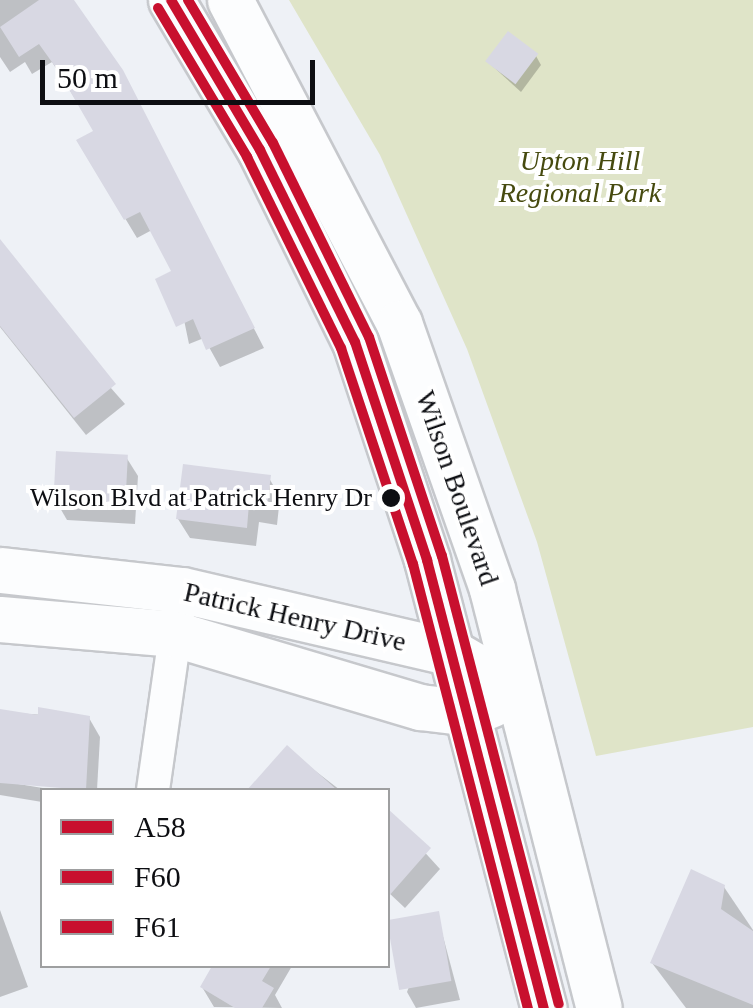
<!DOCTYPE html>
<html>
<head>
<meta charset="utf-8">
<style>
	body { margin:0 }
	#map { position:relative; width:753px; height:1008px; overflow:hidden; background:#eef1f6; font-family:"Times New Roman",serif }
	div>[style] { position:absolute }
	.green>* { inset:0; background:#dfe4c8 }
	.shadow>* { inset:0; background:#0003 }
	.building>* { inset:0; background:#d8d8e3; transform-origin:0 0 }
	.roads { filter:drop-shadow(2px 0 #c6c8cc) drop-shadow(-2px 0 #c6c8cc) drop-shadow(0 2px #c6c8cc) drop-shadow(0 -2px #c6c8cc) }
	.street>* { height:32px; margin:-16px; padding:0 16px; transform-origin:16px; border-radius:16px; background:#fcfdfe }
	.secondary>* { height:45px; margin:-22.5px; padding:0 22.5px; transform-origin:22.5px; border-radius:22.5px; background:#fcfdfe }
	.bus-1>* { height:10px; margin:-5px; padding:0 5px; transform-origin:5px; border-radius:5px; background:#c8102e }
	.bus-2>* { height:10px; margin:-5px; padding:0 5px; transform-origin:5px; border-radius:5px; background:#c8102e }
	.bus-3>* { height:10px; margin:-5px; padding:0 5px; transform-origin:5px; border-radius:5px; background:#c8102e }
	.dots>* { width:28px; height:28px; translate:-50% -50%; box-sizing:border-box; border:5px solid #fff; border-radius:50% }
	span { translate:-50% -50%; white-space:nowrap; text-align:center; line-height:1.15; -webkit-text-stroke:8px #fff; paint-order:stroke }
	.bus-label { font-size:26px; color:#0d0e12 }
	.right { translate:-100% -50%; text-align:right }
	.park-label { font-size:28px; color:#464a0f; font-style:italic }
	.street-label { font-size:28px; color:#0d0e12 }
	.legend { position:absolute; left:40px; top:788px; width:350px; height:180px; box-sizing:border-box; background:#fff; border:2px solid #9e9fa0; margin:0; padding:12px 18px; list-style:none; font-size:30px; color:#0d0e12 }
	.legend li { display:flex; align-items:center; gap:20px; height:50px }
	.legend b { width:50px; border:2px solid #9e9fa0 }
	.scale { position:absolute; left:40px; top:60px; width:275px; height:45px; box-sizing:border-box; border:5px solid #0d0e12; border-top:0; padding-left:12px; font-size:30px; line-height:35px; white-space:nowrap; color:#0d0e12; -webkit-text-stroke:8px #fff; paint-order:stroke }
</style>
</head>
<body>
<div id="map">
	<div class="green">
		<i style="clip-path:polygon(289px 0,753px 0,753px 727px,596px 756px,537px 542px,467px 349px,380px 155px)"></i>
	</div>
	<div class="shadow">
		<i style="clip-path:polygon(0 0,71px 0,133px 93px,264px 348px,220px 367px,204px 338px,189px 344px,174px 272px,152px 230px,137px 238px,108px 190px,96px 132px,52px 62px,32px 74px,25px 62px,10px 72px,0 57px)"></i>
		<i style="clip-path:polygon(536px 56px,541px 65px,521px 92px,488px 62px)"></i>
		<i style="clip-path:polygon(0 262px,125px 404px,86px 435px,0 327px)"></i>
		<i style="clip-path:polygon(126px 457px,138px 476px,135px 524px,67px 520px,56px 501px)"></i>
		<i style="clip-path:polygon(269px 478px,280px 497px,277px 525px,259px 522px,256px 546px,190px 538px,178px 519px)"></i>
		<i style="clip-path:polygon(0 712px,89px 718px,100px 737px,97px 790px,0 776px)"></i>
		<i style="clip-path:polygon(287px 749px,340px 790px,248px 790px)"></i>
		<i style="clip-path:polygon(0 781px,55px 790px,42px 790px,42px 802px,0 795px)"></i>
		<i style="clip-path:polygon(388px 812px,440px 869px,405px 908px,388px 892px)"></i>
		<i style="clip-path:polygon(724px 887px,753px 930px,753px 1008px,686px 1008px,652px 963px)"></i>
		<i style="clip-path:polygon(0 910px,28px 987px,0 997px)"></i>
		<i style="clip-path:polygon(437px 914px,460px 1000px,416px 1008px,407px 992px)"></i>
		<i style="clip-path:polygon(215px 966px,292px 966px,275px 995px,282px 1008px,214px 1007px,202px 987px)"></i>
	</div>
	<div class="building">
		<i style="clip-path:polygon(39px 0,74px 0,123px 70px,255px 328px,206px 350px,193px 319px,176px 327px,155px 279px,171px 271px,140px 212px,124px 220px,76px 140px,93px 131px,59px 72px,39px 44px,19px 57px,0 27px)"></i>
		<i style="left:508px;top:31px;width:38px;height:38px;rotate:37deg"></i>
		<i style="clip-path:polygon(0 239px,116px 384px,74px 418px,0 326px)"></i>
		<i style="left:56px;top:451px;width:72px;height:51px;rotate:3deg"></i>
		<i style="clip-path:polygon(183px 464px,271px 475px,267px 507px,249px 504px,247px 528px,176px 519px)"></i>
		<i style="clip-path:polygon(38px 707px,90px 716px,86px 790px,0 783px,0 709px,38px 715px)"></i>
		<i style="clip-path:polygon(287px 745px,337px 790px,247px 790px)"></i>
		<i style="clip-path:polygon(388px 809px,431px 848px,388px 897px)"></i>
		<i style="clip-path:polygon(691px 869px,725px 885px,721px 909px,753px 931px,753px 1005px,650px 963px)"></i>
		<i style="left:439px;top:911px;width:71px;height:53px;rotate:80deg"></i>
		<i style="clip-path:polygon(212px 966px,271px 966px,262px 981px,274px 988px,262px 1008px,235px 1008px,200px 987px)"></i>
	</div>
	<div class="roads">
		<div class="street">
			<i style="left:153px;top:790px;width:178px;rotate:-81.9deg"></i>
		</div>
		<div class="secondary">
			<i style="left:171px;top:0;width:174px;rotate:59.3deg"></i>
			<i style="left:260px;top:150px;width:214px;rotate:63.7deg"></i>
			<i style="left:355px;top:342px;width:230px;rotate:71.7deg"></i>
			<i style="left:427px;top:560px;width:463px;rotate:75.4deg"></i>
			<i style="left:230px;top:0;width:365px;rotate:62.4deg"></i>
			<i style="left:399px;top:323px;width:282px;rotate:70.7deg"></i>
			<i style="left:492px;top:589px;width:432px;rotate:75.7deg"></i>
			<i style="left:0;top:570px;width:183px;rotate:6.3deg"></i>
			<i style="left:182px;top:590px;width:278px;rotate:13.1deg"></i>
			<i style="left:453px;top:653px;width:28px;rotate:30deg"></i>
			<i style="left:0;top:619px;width:176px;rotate:4.9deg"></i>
			<i style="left:175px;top:634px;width:256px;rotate:16.6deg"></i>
			<i style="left:420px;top:707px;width:50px;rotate:6.8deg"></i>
			<i style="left:470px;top:713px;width:24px;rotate:-22deg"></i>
		</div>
	</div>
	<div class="bus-1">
		<i style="left:171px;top:0;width:174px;rotate:59.3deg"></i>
		<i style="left:260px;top:150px;width:214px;rotate:63.7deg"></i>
		<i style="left:355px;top:342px;width:230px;rotate:71.7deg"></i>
		<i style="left:427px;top:560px;width:463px;rotate:75.4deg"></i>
	</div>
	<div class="bus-2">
		<i style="left:158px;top:8px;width:174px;rotate:59.1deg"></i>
		<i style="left:247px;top:157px;width:213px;rotate:63.8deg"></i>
		<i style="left:341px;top:348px;width:228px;rotate:71.6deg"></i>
		<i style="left:413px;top:564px;width:459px;rotate:75.5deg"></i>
	</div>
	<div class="bus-3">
		<i style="left:188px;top:0;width:166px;rotate:59.3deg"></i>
		<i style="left:273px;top:143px;width:216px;rotate:63.7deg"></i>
		<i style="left:369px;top:337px;width:231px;rotate:71.6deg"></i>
		<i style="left:442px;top:556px;width:463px;rotate:75.4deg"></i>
	</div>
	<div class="dots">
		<i style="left:391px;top:498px;background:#0d0e12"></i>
	</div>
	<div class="bus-label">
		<span class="right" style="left:372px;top:498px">Wilson Blvd at Patrick Henry Dr</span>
	</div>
	<div class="park-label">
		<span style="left:580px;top:177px">Upton Hill<br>Regional Park</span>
	</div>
	<div class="street-label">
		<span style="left:457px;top:488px;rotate:71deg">Wilson Boulevard</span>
		<span style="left:295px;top:617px;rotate:13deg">Patrick Henry Drive</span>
	</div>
	<ul class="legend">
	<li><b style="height:12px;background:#c8102e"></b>A58</li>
	<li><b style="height:12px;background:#c8102e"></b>F60</li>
	<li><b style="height:12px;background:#c8102e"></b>F61</li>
	</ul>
	<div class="scale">50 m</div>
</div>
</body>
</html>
